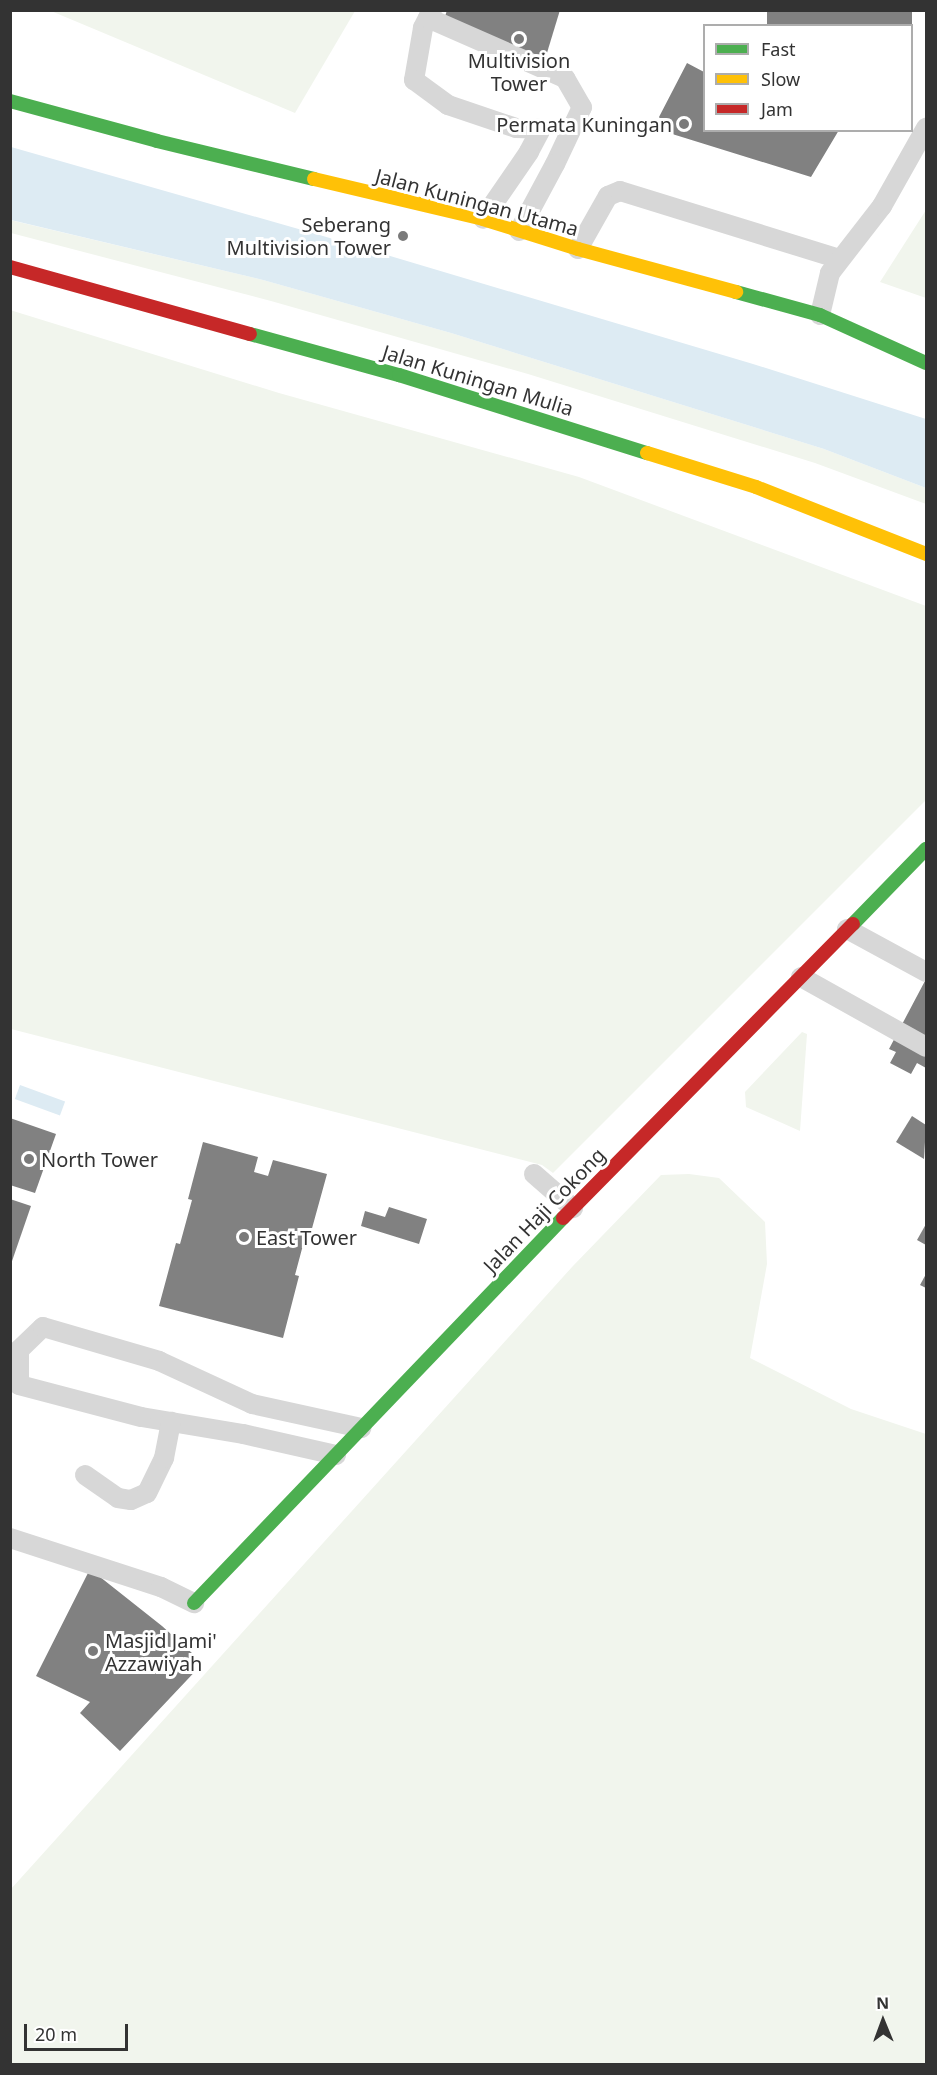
<!DOCTYPE html>
<html>
<head>
<meta charset="utf-8">
<style>
	body { margin:0 }
	#map { position:relative; width:937px; height:2075px; overflow:hidden; background:#fff; font-family:"Noto Sans",sans-serif }
	div>[style] { position:absolute }
	.green>* { inset:0; background:#f1f5ed }
	.water>* { inset:0; background:#ddebf3; transform-origin:0 0 }
	.building>* { inset:0; background:#818181; transform-origin:0 0 }
	.lane>* { height:20px; margin:-10px; padding:0 10px; transform-origin:10px; border-radius:10px; background:#d7d7d7 }
	.fast>* { height:14px; margin:-7px; padding:0 7px; transform-origin:7px; border-radius:7px; background:#4caf50 }
	.slow>* { height:14px; margin:-7px; padding:0 7px; transform-origin:7px; border-radius:7px; background:#ffc107 }
	.jam>* { height:14px; margin:-7px; padding:0 7px; transform-origin:7px; border-radius:7px; background:#c62828 }
	.dots>* { width:16px; height:16px; translate:-50% -50%; box-sizing:border-box; border:3px solid #fff; border-radius:50% }
	span { translate:-50% -50%; white-space:nowrap; text-align:center; line-height:1.15; -webkit-text-stroke:6px #fff; paint-order:stroke }
	.poi-label { font-size:20px; color:#333 }
	.right { translate:-100% -50%; text-align:right }
	.left { translate:0 -50%; text-align:left }
	.street-label { font-size:20px; color:#333 }
	.frame { position:absolute; inset:0; border:12px solid #333; pointer-events:none }
	.legend { position:absolute; left:703px; top:24px; width:210px; height:108px; box-sizing:border-box; background:#fff; border:2px solid #adadad; margin:0; padding:8px 10px; list-style:none; font-size:18px; color:#333 }
	.legend li { display:flex; align-items:center; gap:12px; height:30px }
	.legend b { width:30px; border:2px solid #adadad }
	.north { position:absolute; left:853px; top:1991px; width:60px; height:60px; -webkit-text-stroke:4px #fff; paint-order:stroke; rotate:359deg; font-size:16px; font-weight:700; line-height:24px; text-align:center; color:#333 }
	.north::after { content:''; display:block; margin:auto; width:21px; height:27px; background:#333; clip-path:polygon(50% 0,100% 100%,50% 72%,0 100%) }
	.scale { position:absolute; left:24px; top:2024px; width:104px; height:27px; box-sizing:border-box; border:3px solid #333; border-top:0; padding-left:8px; font-size:18px; line-height:21px; white-space:nowrap; color:#333; -webkit-text-stroke:4px #fff; paint-order:stroke }
</style>
</head>
<body>
<div id="map">
	<div class="green">
		<i style="clip-path:polygon(51px 11px,355px 11px,295px 113px)"></i>
		<i style="clip-path:polygon(926px 210px,926px 298px,880px 282px)"></i>
		<i style="clip-path:polygon(10px 220px,263px 280px,451px 333px,824px 449px,926px 488px,926px 504px,815px 463px,528px 374px,271px 301px,11px 233px)"></i>
		<i style="clip-path:polygon(10px 310px,279px 393px,579px 477px,926px 606px,926px 800px,553px 1173px,542px 1165px,11px 1029px)"></i>
		<i style="clip-path:polygon(802px 1032px,807px 1034px,800px 1131px,746px 1107px,745px 1092px)"></i>
		<i style="clip-path:polygon(689px 1174px,719px 1178px,765px 1222px,767px 1264px,750px 1358px,851px 1409px,926px 1434px,926px 2064px,11px 2064px,11px 1889px,572px 1267px,661px 1175px)"></i>
	</div>
	<div class="water">
		<i style="clip-path:polygon(11px 147px,323px 236px,753px 364px,926px 419px,926px 488px,824px 449px,451px 333px,263px 280px,11px 220px)"></i>
		<i style="left:20px;top:1085px;width:48px;height:15px;rotate:20deg"></i>
	</div>
	<div class="building">
		<i style="clip-path:polygon(447px 10px,560px 10px,543px 66px,444px 20px)"></i>
		<i style="left:767px;top:10px;width:145px;height:19px"></i>
		<i style="clip-path:polygon(687px 63px,704px 72px,704px 130px,839px 130px,811px 177px,669px 133px,659px 117px)"></i>
		<i style="clip-path:polygon(926px 979px,926px 1068px,917px 1063px,911px 1074px,890px 1063px,896px 1052px,889px 1049px)"></i>
		<i style="clip-path:polygon(912px 1116px,926px 1125px,924px 1159px,896px 1142px)"></i>
		<i style="clip-path:polygon(10px 1118px,56px 1134px,35px 1193px,10px 1185px)"></i>
		<i style="clip-path:polygon(203px 1142px,258px 1157px,254px 1172px,268px 1176px,273px 1160px,327px 1174px,311px 1232px,307px 1230px,295px 1275px,299px 1276px,283px 1338px,159px 1306px,176px 1243px,180px 1244px,192px 1200px,188px 1199px)"></i>
		<i style="clip-path:polygon(10px 1199px,31px 1206px,11px 1264px,10px 1264px)"></i>
		<i style="clip-path:polygon(389px 1207px,427px 1219px,419px 1244px,361px 1226px,365px 1211px,385px 1217px)"></i>
		<i style="clip-path:polygon(926px 1224px,926px 1245px,917px 1240px)"></i>
		<i style="clip-path:polygon(926px 1274px,926px 1288px,920px 1285px)"></i>
		<i style="clip-path:polygon(90px 1569px,162px 1626px,203px 1663px,120px 1751px,80px 1713px,90px 1702px,36px 1676px)"></i>
	</div>
	<div class="lane">
		<i style="left:432px;top:10px;width:20px;rotate:117deg"></i>
		<i style="left:423px;top:28px;width:53px;rotate:99.8deg"></i>
		<i style="left:414px;top:80px;width:42px;rotate:36.3deg"></i>
		<i style="left:448px;top:105px;width:72px;rotate:18.7deg"></i>
		<i style="left:516px;top:128px;width:25px;rotate:2deg"></i>
		<i style="left:541px;top:129px;width:26px;rotate:118deg"></i>
		<i style="left:529px;top:152px;width:81px;rotate:124.5deg"></i>
		<i style="left:428px;top:18px;width:150px;rotate:23.7deg"></i>
		<i style="left:565px;top:78px;width:34px;rotate:60deg"></i>
		<i style="left:582px;top:107px;width:63px;rotate:115.3deg"></i>
		<i style="left:555px;top:164px;width:76px;rotate:118.2deg"></i>
		<i style="left:578px;top:249px;width:61px;rotate:-60.5deg"></i>
		<i style="left:608px;top:196px;width:13px;rotate:-23deg"></i>
		<i style="left:620px;top:191px;width:229px;rotate:17.2deg"></i>
		<i style="left:820px;top:315px;width:43px;rotate:-76.6deg"></i>
		<i style="left:830px;top:273px;width:85px;rotate:-52.2deg"></i>
		<i style="left:882px;top:206px;width:90px;rotate:-60.6deg"></i>
		<i style="left:847px;top:929px;width:90px;rotate:28.6deg"></i>
		<i style="left:801px;top:977px;width:143px;rotate:29.2deg"></i>
		<i style="left:534px;top:1174px;width:52px;rotate:41.1deg"></i>
		<i style="left:336px;top:1455px;width:95px;rotate:-167.3deg"></i>
		<i style="left:243px;top:1434px;width:103px;rotate:-170.5deg"></i>
		<i style="left:141px;top:1417px;width:126px;rotate:-165.3deg"></i>
		<i style="left:19px;top:1385px;width:35px;rotate:-90deg"></i>
		<i style="left:19px;top:1350px;width:33px;rotate:-44deg"></i>
		<i style="left:43px;top:1327px;width:121px;rotate:16.3deg"></i>
		<i style="left:159px;top:1361px;width:102px;rotate:24.8deg"></i>
		<i style="left:252px;top:1404px;width:112px;rotate:12.4deg"></i>
		<i style="left:85px;top:1475px;width:40px;rotate:34.9deg"></i>
		<i style="left:118px;top:1498px;width:13px;rotate:9deg"></i>
		<i style="left:131px;top:1500px;width:17px;rotate:-24deg"></i>
		<i style="left:147px;top:1493px;width:39px;rotate:-64deg"></i>
		<i style="left:164px;top:1458px;width:37px;rotate:-79deg"></i>
		<i style="left:10px;top:1538px;width:159px;rotate:18deg"></i>
		<i style="left:161px;top:1587px;width:37px;rotate:26deg"></i>
	</div>
	<div class="fast">
		<i style="left:10px;top:101px;width:152px;rotate:15.2deg"></i>
		<i style="left:157px;top:141px;width:162px;rotate:13.6deg"></i>
		<i style="left:736px;top:292px;width:87px;rotate:15.3deg"></i>
		<i style="left:820px;top:315px;width:116px;rotate:24.4deg"></i>
		<i style="left:250px;top:334px;width:155px;rotate:15.4deg"></i>
		<i style="left:399px;top:375px;width:260px;rotate:17.5deg"></i>
		<i style="left:853px;top:924px;width:105px;rotate:-45.8deg"></i>
		<i style="left:194px;top:1603px;width:533px;rotate:-46.22deg"></i>
	</div>
	<div class="slow">
		<i style="left:314px;top:179px;width:174px;rotate:13.3deg"></i>
		<i style="left:483px;top:219px;width:100px;rotate:17.5deg"></i>
		<i style="left:578px;top:249px;width:164px;rotate:15.2deg"></i>
		<i style="left:647px;top:453px;width:114px;rotate:17.3deg"></i>
		<i style="left:756px;top:487px;width:183px;rotate:21.5deg"></i>
	</div>
	<div class="jam">
		<i style="left:10px;top:267px;width:249px;rotate:15.6deg"></i>
		<i style="left:563px;top:1218px;width:413px;rotate:-45.4deg"></i>
	</div>
	<div class="dots">
		<i style="left:519px;top:39px;background:#7a7a7a"></i>
		<i style="left:684px;top:124px;background:#7a7a7a"></i>
		<i style="left:403px;top:236px;background:#7a7a7a"></i>
		<i style="left:29px;top:1159px;background:#7a7a7a"></i>
		<i style="left:244px;top:1237px;background:#7a7a7a"></i>
		<i style="left:93px;top:1651px;background:#7a7a7a"></i>
	</div>
	<div class="poi-label">
		<span style="left:519px;top:72px">Multivision<br>Tower</span>
		<span class="right" style="left:672px;top:124px">Permata Kuningan</span>
		<span class="right" style="left:391px;top:236px">Seberang<br>Multivision Tower</span>
		<span class="left" style="left:41px;top:1159px">North Tower</span>
		<span class="left" style="left:256px;top:1237px">East Tower</span>
		<span class="left" style="left:105px;top:1652px">Masjid Jami'<br>Azzawiyah</span>
	</div>
	<div class="street-label">
		<span style="left:477px;top:202px;rotate:15deg">Jalan Kuningan Utama</span>
		<span style="left:478px;top:380px;rotate:17deg">Jalan Kuningan Mulia</span>
		<span style="left:544px;top:1210px;rotate:-46deg">Jalan Haji Cokong</span>
	</div>
	<div class="frame"></div>
	<ul class="legend">
	<li><b style="height:8px;background:#4caf50"></b>Fast</li>
	<li><b style="height:8px;background:#ffc107"></b>Slow</li>
	<li><b style="height:8px;background:#c62828"></b>Jam</li>
	</ul>
	<div class="north">N</div>
	<div class="scale">20 m</div>
</div>
</body>
</html>
